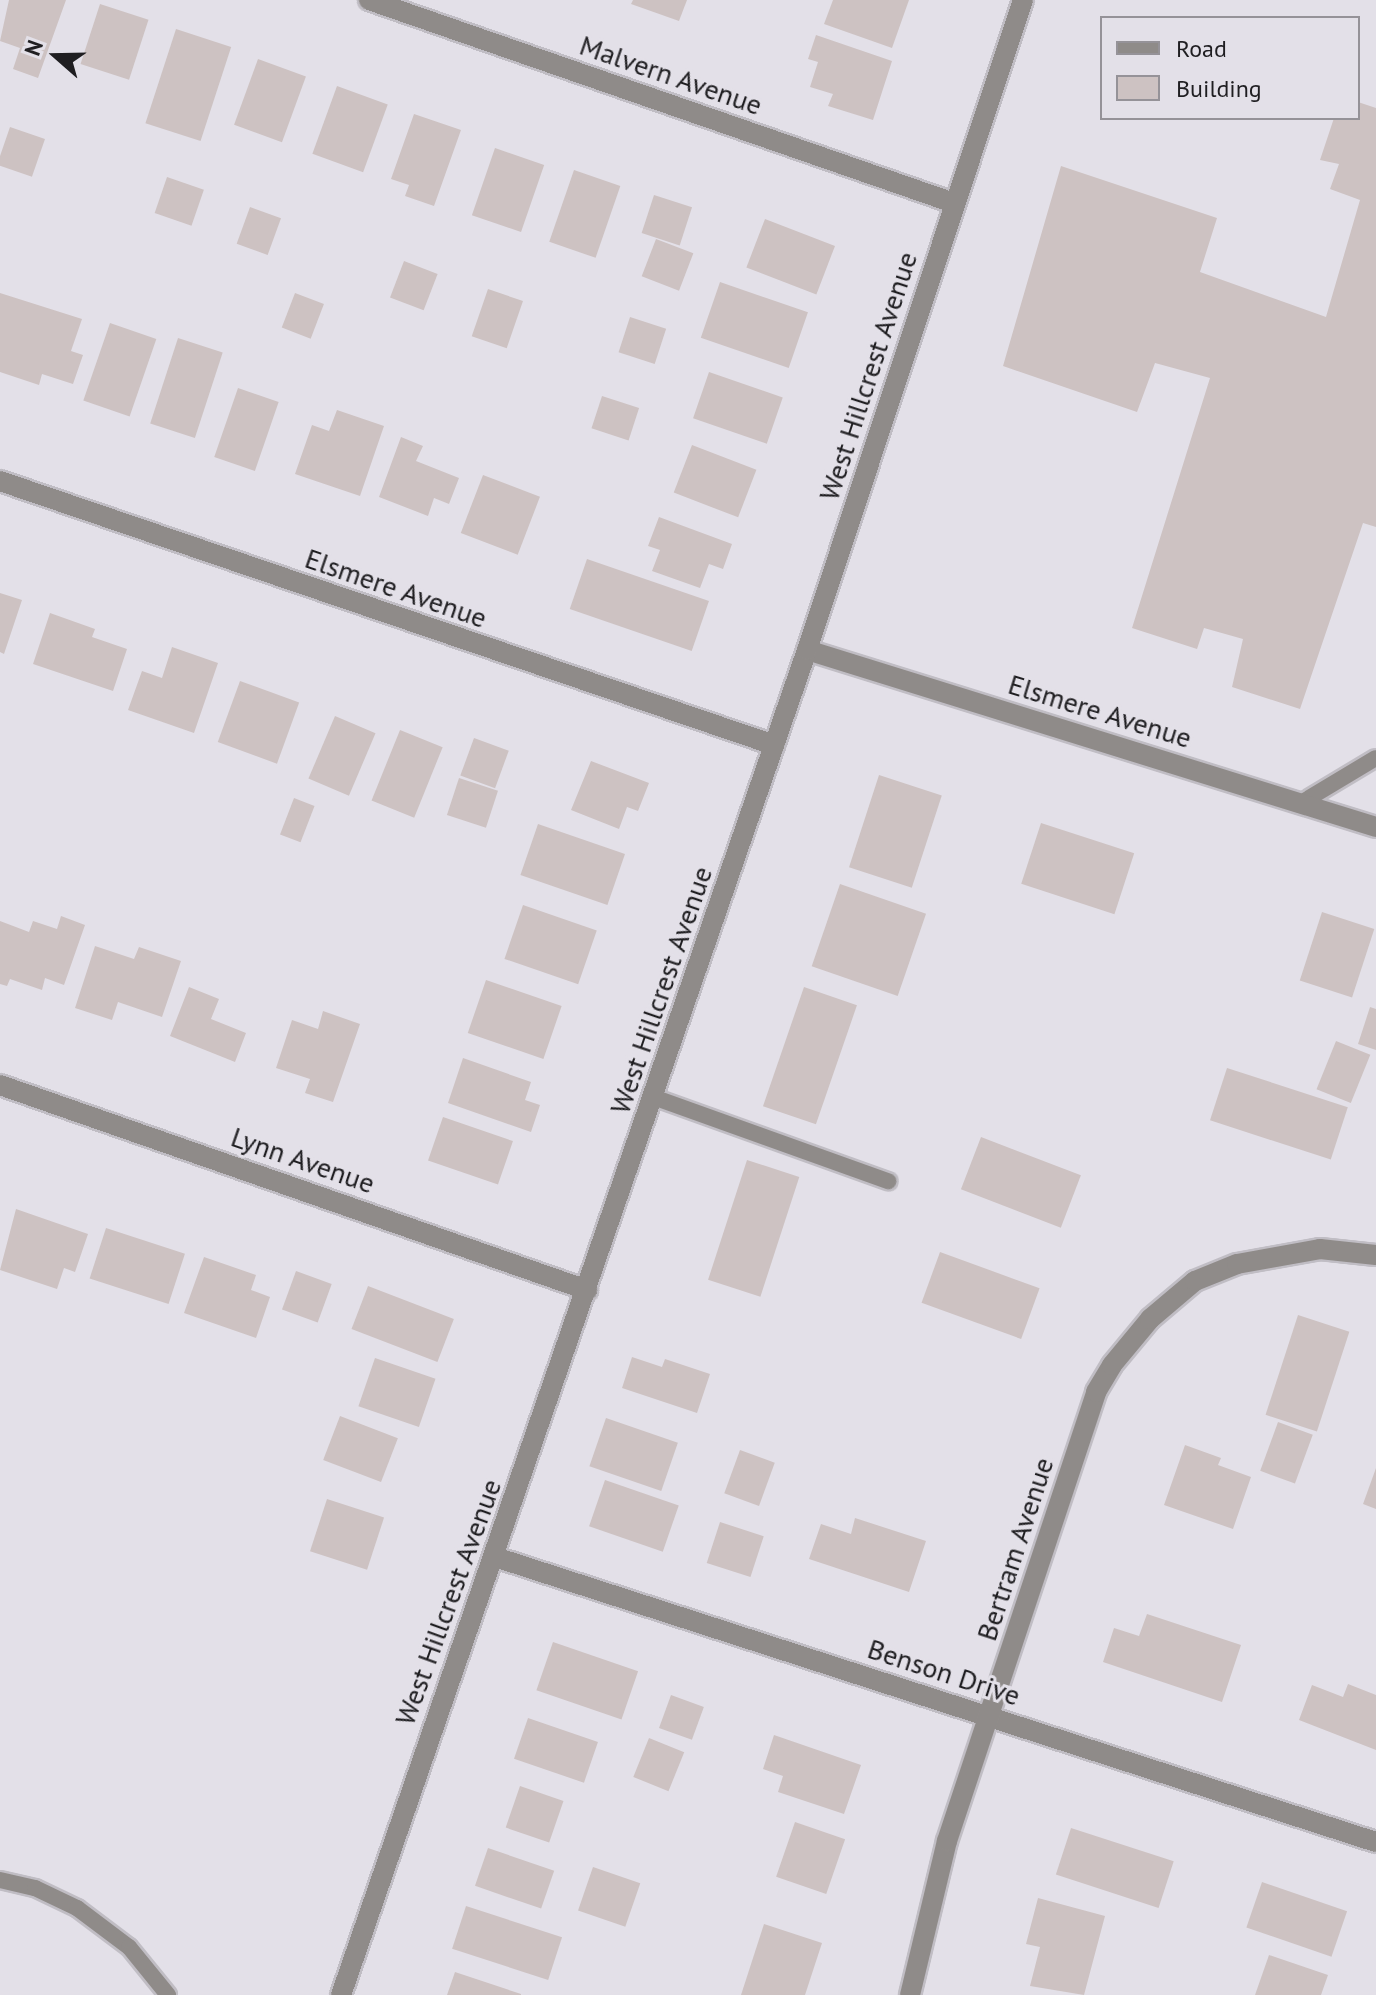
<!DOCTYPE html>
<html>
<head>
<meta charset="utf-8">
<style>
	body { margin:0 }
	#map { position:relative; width:1376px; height:1995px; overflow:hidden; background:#e3e0e8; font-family:"PT Sans",sans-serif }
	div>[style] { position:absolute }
	.building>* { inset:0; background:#cdc2c2; transform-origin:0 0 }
	.roads { filter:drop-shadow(2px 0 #c0bdc4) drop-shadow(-2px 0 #c0bdc4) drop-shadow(0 2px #c0bdc4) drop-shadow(0 -2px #c0bdc4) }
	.service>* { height:16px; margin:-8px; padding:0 8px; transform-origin:8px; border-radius:8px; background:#8f8b89 }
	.minor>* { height:20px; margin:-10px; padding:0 10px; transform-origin:10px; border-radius:10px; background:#8f8b89 }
	.tertiary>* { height:20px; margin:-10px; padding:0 10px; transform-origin:10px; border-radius:10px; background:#8f8b89 }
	span { translate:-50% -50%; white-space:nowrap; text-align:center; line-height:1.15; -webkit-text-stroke:6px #e3e0e8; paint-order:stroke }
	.street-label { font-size:28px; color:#1f1e21 }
	.legend { position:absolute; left:1100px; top:16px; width:260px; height:104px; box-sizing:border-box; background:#e3e0e8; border:2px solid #959298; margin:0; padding:10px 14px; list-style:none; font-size:24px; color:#1f1e21 }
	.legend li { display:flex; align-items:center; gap:16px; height:40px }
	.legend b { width:40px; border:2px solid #959298 }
	.north { position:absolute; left:16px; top:16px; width:80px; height:80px; -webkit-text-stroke:6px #e3e0e8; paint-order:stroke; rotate:290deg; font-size:22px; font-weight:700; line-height:32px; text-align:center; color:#1f1e21 }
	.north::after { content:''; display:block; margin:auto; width:28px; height:36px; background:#1f1e21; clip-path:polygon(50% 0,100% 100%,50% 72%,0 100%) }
</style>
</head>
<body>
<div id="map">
	<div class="building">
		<i style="clip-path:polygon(9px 0,66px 0,38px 78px,13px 69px,20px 48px,0 41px)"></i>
		<i style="clip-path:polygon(633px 0,687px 0,679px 21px,631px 4px)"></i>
		<i style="clip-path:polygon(833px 0,909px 0,892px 48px,824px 24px)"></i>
		<i style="left:100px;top:4px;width:51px;height:63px;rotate:18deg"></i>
		<i style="left:176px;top:29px;width:58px;height:99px;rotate:18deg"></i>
		<i style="clip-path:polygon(816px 35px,892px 61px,873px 120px,828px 106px,833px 94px,810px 87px,818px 62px,808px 59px)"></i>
		<i style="left:258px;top:59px;width:51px;height:70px;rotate:20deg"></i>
		<i style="left:337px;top:86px;width:54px;height:72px;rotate:20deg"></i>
		<i style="clip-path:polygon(1358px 102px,1376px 108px,1376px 527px,1363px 523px,1300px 709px,1232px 687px,1243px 639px,1204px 628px,1197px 649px,1132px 628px,1210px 378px,1155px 363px,1137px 412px,1003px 366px,1061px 166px,1217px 218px,1200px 272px,1326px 317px,1360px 200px,1330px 189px,1339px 164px,1320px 160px,1334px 118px,1358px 118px)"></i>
		<i style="clip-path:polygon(414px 114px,461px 130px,434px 206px,405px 196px,409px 185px,391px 179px)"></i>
		<i style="left:10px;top:127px;width:37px;height:40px;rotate:19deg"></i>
		<i style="left:495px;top:148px;width:52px;height:71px;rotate:19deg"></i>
		<i style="left:574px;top:170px;width:49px;height:76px;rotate:19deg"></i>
		<i style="left:167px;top:177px;width:39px;height:38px;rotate:19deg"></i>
		<i style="left:654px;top:195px;width:40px;height:40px;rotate:18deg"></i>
		<i style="left:250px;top:207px;width:33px;height:39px;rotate:20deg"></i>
		<i style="left:765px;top:219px;width:75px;height:52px;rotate:21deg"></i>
		<i style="left:656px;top:239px;width:40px;height:40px;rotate:21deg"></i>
		<i style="left:404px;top:261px;width:36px;height:39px;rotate:21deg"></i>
		<i style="left:720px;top:282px;width:93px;height:59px;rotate:19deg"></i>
		<i style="left:488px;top:289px;width:37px;height:50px;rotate:19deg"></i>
		<i style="clip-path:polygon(0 293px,82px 319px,71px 351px,83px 355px,73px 384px,42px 374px,39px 385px,0 372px)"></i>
		<i style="left:295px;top:293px;width:31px;height:37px;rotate:21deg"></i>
		<i style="left:630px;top:317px;width:38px;height:37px;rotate:18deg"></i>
		<i style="left:110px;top:323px;width:49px;height:82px;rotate:19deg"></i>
		<i style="left:178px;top:338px;width:47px;height:90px;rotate:18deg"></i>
		<i style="left:709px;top:372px;width:78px;height:49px;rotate:19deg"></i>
		<i style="left:238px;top:388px;width:43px;height:73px;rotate:19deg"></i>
		<i style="left:602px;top:396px;width:39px;height:34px;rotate:18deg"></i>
		<i style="clip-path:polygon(337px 410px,384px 426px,360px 496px,295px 474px,312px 425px,329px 431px)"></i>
		<i style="clip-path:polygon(401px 437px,423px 446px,416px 461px,459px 478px,449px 504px,434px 498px,428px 516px,379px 497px)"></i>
		<i style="left:692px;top:445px;width:69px;height:51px;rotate:21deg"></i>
		<i style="left:483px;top:475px;width:61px;height:62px;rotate:21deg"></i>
		<i style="clip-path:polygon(659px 517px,732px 544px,723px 569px,709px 564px,700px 588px,652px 571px,660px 550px,648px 546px)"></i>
		<i style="left:587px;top:559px;width:129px;height:53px;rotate:19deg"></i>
		<i style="clip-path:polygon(0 593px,22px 600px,4px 654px,0 652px)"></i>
		<i style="clip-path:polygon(50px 613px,95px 629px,92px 637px,127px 649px,113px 691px,33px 664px)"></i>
		<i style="clip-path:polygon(172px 647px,218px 663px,194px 733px,128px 710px,142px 671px,162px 678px)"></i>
		<i style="left:240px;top:681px;width:63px;height:65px;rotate:20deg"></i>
		<i style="left:335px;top:716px;width:44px;height:68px;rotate:23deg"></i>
		<i style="left:400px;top:730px;width:46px;height:76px;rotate:22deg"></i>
		<i style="left:474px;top:738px;width:37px;height:40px;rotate:20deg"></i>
		<i style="clip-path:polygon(591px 761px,649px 783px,638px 811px,627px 807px,619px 829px,571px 810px)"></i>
		<i style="left:879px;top:775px;width:66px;height:97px;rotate:18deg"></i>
		<i style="left:459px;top:778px;width:41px;height:39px;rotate:18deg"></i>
		<i style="left:294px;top:798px;width:22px;height:39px;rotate:21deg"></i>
		<i style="left:1041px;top:823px;width:98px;height:64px;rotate:18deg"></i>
		<i style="left:538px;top:824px;width:92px;height:54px;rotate:19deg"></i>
		<i style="left:840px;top:884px;width:91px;height:87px;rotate:19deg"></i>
		<i style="left:523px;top:905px;width:78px;height:57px;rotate:19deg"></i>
		<i style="left:1322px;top:912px;width:55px;height:72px;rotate:18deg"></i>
		<i style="clip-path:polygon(61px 916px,85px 925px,64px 985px,45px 978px,42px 990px,10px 979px,7px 986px,0 984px,0 921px,29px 932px,33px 921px,57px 929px)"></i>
		<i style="clip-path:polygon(95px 946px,134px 959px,139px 947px,181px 961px,162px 1017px,118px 1002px,112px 1020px,75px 1008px)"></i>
		<i style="left:486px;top:980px;width:80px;height:56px;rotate:19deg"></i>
		<i style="clip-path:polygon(189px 987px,219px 999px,211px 1019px,246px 1033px,235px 1062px,170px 1036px)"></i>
		<i style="left:804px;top:987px;width:56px;height:126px;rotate:19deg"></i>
		<i style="clip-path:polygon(1370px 1007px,1376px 1009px,1376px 1050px,1358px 1044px)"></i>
		<i style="clip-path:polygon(323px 1011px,360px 1024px,333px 1102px,305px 1093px,310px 1079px,276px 1068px,292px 1020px,318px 1029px)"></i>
		<i style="left:1336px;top:1041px;width:37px;height:52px;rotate:22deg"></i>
		<i style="clip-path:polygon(463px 1058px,531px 1082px,525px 1100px,540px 1105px,531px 1132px,448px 1103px)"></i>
		<i style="left:1227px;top:1068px;width:127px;height:55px;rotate:18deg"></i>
		<i style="left:443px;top:1117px;width:74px;height:46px;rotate:19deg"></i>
		<i style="left:981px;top:1137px;width:107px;height:56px;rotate:21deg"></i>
		<i style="left:747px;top:1160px;width:55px;height:126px;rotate:18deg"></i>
		<i style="clip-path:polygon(16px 1209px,88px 1234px,75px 1272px,64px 1268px,57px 1289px,0 1270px)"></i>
		<i style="left:106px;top:1228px;width:83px;height:53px;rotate:18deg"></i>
		<i style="left:940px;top:1252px;width:106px;height:54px;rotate:20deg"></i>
		<i style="clip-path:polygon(204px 1257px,256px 1275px,251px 1290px,270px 1297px,256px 1338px,184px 1313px)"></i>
		<i style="left:296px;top:1271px;width:38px;height:41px;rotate:20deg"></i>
		<i style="left:368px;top:1286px;width:92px;height:46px;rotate:21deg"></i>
		<i style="left:1298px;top:1315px;width:54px;height:105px;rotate:18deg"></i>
		<i style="clip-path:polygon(632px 1357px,662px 1367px,665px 1359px,710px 1374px,697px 1413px,622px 1388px)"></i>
		<i style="left:375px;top:1358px;width:64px;height:51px;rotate:19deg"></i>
		<i style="left:340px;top:1416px;width:62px;height:47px;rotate:21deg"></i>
		<i style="left:606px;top:1418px;width:76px;height:51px;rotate:19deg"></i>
		<i style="left:1278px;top:1422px;width:37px;height:52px;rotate:20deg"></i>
		<i style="clip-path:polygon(1185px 1445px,1221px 1458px,1218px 1465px,1251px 1477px,1233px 1529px,1164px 1505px)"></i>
		<i style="left:740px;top:1450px;width:37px;height:46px;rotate:20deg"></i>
		<i style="clip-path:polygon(1376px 1468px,1376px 1509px,1363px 1504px)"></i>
		<i style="left:605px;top:1480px;width:78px;height:49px;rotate:19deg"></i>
		<i style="left:327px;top:1499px;width:60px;height:55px;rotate:18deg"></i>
		<i style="clip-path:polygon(855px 1518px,926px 1541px,909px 1592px,809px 1559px,821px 1524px,851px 1534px)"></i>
		<i style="left:720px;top:1522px;width:46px;height:43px;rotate:18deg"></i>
		<i style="clip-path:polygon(1147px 1614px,1241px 1645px,1222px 1702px,1103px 1662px,1114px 1628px,1139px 1636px)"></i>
		<i style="left:553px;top:1642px;width:90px;height:51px;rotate:19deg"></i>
		<i style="clip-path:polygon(1348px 1684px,1376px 1695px,1376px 1750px,1299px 1720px,1312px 1685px,1343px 1697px)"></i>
		<i style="left:671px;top:1695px;width:35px;height:35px;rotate:20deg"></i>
		<i style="left:528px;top:1718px;width:74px;height:43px;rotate:19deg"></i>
		<i style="clip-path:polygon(774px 1735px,861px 1765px,844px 1814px,778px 1792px,783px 1776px,763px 1769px)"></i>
		<i style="left:649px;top:1738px;width:38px;height:42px;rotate:22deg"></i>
		<i style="left:520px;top:1786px;width:46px;height:44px;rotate:19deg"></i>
		<i style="left:795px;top:1822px;width:53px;height:58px;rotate:19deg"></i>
		<i style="left:1071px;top:1828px;width:108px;height:49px;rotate:18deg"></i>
		<i style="left:488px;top:1848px;width:70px;height:40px;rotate:19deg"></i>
		<i style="left:593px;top:1867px;width:50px;height:46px;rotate:19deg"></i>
		<i style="left:1262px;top:1882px;width:90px;height:48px;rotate:19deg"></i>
		<i style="clip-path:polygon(1038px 1898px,1105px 1916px,1084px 1995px,1030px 1986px,1040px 1947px,1026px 1944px)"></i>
		<i style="left:466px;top:1906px;width:101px;height:45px;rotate:18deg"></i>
		<i style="clip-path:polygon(764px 1924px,822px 1943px,805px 1995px,741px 1995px)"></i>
		<i style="clip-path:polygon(1269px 1955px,1328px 1975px,1321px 1995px,1255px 1995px)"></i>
		<i style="clip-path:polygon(455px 1972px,521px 1994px,521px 1995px,447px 1995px)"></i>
	</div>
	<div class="roads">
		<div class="service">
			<i style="left:1301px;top:803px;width:87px;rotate:-31deg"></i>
			<i style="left:653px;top:1097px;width:250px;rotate:19.7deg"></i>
			<i style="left:0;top:1880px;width:36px;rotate:13deg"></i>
			<i style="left:35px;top:1888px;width:47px;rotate:25.5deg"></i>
			<i style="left:77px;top:1908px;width:65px;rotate:36.9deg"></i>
			<i style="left:129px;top:1947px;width:62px;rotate:50.9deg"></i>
		</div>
		<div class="minor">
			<i style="left:369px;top:0;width:619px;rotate:19.14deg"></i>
			<i style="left:0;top:481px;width:818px;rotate:18.83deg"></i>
			<i style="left:807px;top:650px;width:596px;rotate:17.28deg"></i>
			<i style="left:0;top:1085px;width:622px;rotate:19.25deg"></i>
			<i style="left:495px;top:1557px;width:926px;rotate:17.93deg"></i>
			<i style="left:910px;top:1995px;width:158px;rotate:-76.5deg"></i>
			<i style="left:947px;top:1841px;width:473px;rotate:-71.6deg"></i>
			<i style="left:1096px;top:1392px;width:31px;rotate:-59deg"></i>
			<i style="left:1112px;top:1365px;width:60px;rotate:-50.4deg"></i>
			<i style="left:1150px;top:1319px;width:59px;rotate:-40.2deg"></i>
			<i style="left:1195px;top:1281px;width:45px;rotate:-22deg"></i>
			<i style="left:1237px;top:1264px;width:84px;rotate:-10.2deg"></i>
			<i style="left:1320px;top:1249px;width:56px;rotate:6.1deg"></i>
		</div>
		<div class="tertiary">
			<i style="left:341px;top:1995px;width:1423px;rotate:-70.89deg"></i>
			<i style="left:807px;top:650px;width:685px;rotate:-71.62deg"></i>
		</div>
	</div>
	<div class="street-label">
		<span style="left:671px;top:75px;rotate:19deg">Malvern Avenue</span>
		<span style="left:868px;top:376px;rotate:-72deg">West Hillcrest Avenue</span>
		<span style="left:396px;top:588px;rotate:19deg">Elsmere Avenue</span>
		<span style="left:1100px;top:711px;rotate:17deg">Elsmere Avenue</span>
		<span style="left:661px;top:990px;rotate:-71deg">West Hillcrest Avenue</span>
		<span style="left:303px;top:1160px;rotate:19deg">Lynn Avenue</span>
		<span style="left:1015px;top:1549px;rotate:-72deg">Bertram Avenue</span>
		<span style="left:448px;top:1602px;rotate:-70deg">West Hillcrest Avenue</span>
		<span style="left:944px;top:1672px;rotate:18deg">Benson Drive</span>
	</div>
	<ul class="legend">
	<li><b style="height:10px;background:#8f8b89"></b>Road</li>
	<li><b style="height:22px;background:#cdc2c2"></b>Building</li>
	</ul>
	<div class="north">N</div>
</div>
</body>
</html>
